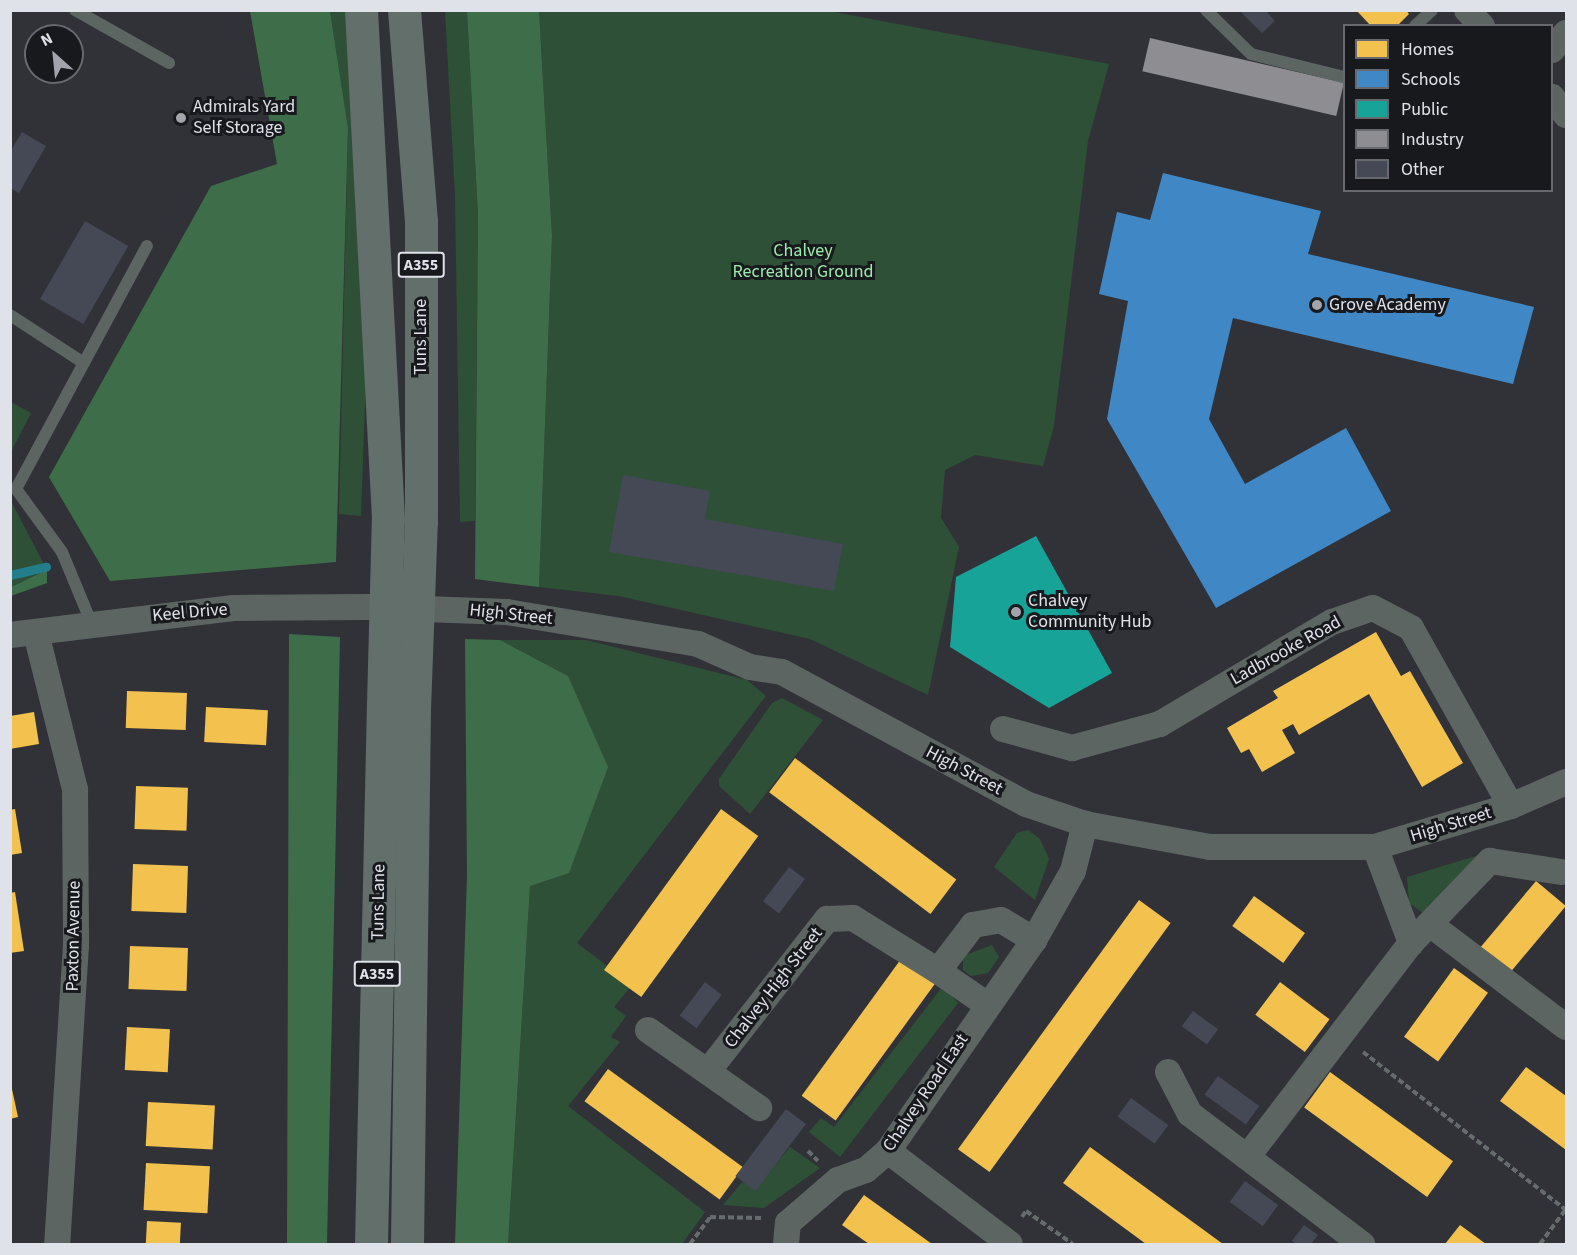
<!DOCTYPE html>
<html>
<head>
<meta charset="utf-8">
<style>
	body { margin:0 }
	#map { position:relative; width:1577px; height:1255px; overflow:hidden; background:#313238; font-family:"Source Sans 3",sans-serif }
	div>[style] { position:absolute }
	.green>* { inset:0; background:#2e5036 }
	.forest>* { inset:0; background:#3e6e49 }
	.homes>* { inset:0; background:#f2c14e; transform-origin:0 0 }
	.schools>* { inset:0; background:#3f88c5 }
	.public>* { inset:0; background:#17a398 }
	.industry>* { inset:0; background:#8d8d92; transform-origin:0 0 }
	.stream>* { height:9px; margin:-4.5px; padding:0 4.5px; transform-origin:4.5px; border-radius:4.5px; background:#237e8b }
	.building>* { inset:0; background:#454855; transform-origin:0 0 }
	.path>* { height:4px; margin-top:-2px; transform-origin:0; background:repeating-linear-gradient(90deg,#666c6b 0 6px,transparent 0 9px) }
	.service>* { height:12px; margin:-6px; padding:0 6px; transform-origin:6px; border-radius:6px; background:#5d6563 }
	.minor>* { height:26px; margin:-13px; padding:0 13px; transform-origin:13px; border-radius:13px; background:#5d6563 }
	.primary>* { height:33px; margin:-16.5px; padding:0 16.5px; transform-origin:16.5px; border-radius:16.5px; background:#626f6b }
	.primary-bridge>* { height:33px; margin:-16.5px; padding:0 16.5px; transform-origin:16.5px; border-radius:16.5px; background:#626f6b }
	.dots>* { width:16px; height:16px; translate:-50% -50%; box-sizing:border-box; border:3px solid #17191d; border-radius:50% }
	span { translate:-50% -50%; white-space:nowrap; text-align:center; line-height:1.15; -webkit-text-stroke:6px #17191d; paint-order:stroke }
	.shield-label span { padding:2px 4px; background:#17191d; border:2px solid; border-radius:4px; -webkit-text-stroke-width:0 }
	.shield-label { font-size:16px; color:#e0e2e9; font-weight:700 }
	.poi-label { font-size:18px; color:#e0e2e9 }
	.left { translate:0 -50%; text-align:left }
	.park-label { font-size:18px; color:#9cecab }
	.street-label { font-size:18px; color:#e0e2e9 }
	.frame { position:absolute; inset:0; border:12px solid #e0e2e9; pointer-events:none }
	.legend { position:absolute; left:1343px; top:24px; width:210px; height:168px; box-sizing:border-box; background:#17191d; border:2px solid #67696f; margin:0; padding:8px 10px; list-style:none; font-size:18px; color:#e0e2e9 }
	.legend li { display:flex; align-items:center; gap:12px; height:30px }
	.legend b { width:30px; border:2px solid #67696f }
	.north { position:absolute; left:24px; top:24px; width:60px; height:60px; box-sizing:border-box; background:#17191d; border:2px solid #67696f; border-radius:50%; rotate:333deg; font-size:16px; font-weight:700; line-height:24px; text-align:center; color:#e0e2e9 }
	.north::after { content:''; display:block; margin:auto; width:21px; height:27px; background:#a3a4ab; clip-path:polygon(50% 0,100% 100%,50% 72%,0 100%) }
</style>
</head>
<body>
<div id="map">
	<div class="green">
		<i style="clip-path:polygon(330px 11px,352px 11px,368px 321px,361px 516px,339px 514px,348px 128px)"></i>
		<i style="clip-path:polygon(445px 11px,467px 11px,478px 215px,475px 521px,460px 522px,455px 196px)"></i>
		<i style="clip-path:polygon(539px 11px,829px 11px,1109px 64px,1088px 141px,1054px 426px,1043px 466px,975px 455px,945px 470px,941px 518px,959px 547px,928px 695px,810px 639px,619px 596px,539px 587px,552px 236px)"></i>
		<i style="clip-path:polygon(11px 402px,31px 413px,11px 452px)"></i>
		<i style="clip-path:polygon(10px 499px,47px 570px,11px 587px,10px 587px)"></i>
		<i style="clip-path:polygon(500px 640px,586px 640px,747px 680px,766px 696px,577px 943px,632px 985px,614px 1007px,626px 1016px,611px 1037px,620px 1042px,568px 1106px,705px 1212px,682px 1244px,508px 1244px,530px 885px,568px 676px)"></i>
		<i style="clip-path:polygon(782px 698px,823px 720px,750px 814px,719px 786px,719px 779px,772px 703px)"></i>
		<i style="clip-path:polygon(1028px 830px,1040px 839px,1049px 859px,1035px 900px,994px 867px,1017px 833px)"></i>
		<i style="clip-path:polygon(1476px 856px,1435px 910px,1423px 913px,1409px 903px,1407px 877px)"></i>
		<i style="clip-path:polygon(992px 945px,999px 957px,988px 973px,971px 976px,963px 970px,963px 956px)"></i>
		<i style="clip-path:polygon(943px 986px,958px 1003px,840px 1157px,809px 1132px,821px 1118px,834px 1127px)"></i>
		<i style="clip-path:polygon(790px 1147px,820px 1168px,764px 1208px,723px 1205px,743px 1181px,756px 1188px)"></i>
	</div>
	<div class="forest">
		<i style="clip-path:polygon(250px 11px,330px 11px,348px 128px,336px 562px,110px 581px,49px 477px,211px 186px,277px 164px)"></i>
		<i style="clip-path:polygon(467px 11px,539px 11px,552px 236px,539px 587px,475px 579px,478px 215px)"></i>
		<i style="clip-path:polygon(47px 570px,47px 583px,11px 596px,11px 587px)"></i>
		<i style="clip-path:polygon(289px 634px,340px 637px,327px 1244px,287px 1244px)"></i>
		<i style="clip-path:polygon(465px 639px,500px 640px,568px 676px,608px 767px,569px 873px,530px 886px,508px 1244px,455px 1244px,467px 875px)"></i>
	</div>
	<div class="homes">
		<i style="clip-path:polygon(1356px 10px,1406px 10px,1409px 14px,1397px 26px,1371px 26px)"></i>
		<i style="clip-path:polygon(1376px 632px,1401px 676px,1410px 671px,1463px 763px,1422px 787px,1369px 694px,1299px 735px,1293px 724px,1282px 730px,1295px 753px,1262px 772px,1249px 749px,1241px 753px,1227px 728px,1278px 698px,1273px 691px)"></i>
		<i style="left:127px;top:691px;width:60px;height:37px;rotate:2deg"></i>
		<i style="left:206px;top:707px;width:62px;height:35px;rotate:3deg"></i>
		<i style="clip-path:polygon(34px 712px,39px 744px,10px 749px,10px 716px)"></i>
		<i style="left:795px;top:758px;width:202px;height:43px;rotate:37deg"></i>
		<i style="left:136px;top:786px;width:52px;height:43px;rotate:2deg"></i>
		<i style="clip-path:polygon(15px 809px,22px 853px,10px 855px,10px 810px)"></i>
		<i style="left:721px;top:809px;width:46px;height:199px;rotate:36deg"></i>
		<i style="left:133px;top:864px;width:55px;height:47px;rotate:2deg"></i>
		<i style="left:1536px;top:881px;width:39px;height:87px;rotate:40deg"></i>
		<i style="clip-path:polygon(15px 892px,24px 951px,10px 953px,10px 893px)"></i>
		<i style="left:1254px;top:896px;width:63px;height:37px;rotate:36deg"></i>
		<i style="left:1139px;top:900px;width:39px;height:308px;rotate:36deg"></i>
		<i style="left:130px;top:946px;width:58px;height:43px;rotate:2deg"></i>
		<i style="left:901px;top:959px;width:42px;height:169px;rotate:36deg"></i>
		<i style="left:1454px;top:968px;width:42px;height:85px;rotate:36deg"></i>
		<i style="left:1280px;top:982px;width:62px;height:41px;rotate:37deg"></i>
		<i style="left:127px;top:1027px;width:43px;height:43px;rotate:3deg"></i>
		<i style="clip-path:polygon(1526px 1067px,1566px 1096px,1566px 1150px,1500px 1101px)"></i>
		<i style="left:608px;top:1069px;width:167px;height:40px;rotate:36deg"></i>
		<i style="left:1330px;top:1072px;width:152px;height:44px;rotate:36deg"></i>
		<i style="clip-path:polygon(10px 1080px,18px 1117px,10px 1119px)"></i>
		<i style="left:148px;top:1102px;width:67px;height:44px;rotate:3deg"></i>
		<i style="clip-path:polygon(1090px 1147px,1223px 1244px,1146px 1244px,1063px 1183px)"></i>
		<i style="left:146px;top:1163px;width:64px;height:47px;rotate:3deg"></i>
		<i style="clip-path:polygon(864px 1195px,932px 1244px,869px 1244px,842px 1225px)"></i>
		<i style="left:147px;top:1221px;width:34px;height:23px;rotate:3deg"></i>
		<i style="clip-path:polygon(1460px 1225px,1486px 1244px,1445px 1244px)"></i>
	</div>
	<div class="schools">
		<i style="clip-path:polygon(1163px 173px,1321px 211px,1308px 254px,1534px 307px,1513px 384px,1233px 318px,1209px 419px,1245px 484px,1346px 428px,1391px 511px,1216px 608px,1107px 419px,1128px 301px,1099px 294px,1117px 212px,1150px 220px)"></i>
	</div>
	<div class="public">
		<i style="clip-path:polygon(1036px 536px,1112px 673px,1049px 708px,950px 647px,956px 577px)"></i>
	</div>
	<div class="industry">
		<i style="left:1150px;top:38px;width:199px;height:34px;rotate:13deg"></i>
	</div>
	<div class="stream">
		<i style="left:10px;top:575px;width:37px;rotate:-13deg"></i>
	</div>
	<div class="building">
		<i style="clip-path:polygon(1239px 10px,1265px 10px,1275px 21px,1262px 33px)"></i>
		<i style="clip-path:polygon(22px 132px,46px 146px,19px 193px,10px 188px,10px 152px)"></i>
		<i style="left:85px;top:221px;width:50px;height:90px;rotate:30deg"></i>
		<i style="clip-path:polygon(623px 475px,710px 491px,705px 519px,843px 544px,834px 591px,609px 552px)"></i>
		<i style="left:789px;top:867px;width:20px;height:43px;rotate:37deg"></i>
		<i style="left:705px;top:982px;width:21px;height:42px;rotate:37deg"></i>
		<i style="left:1193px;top:1011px;width:31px;height:19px;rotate:36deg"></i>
		<i style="left:1218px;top:1076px;width:51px;height:23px;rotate:36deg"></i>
		<i style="left:1131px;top:1098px;width:46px;height:23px;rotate:36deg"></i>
		<i style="left:786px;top:1109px;width:25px;height:84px;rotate:37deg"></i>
		<i style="left:1245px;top:1181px;width:41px;height:26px;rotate:36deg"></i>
		<i style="clip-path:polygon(1304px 1225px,1318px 1235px,1311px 1244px,1296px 1244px,1292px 1241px)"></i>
	</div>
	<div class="path">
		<i style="left:1363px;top:1052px;width:257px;rotate:37.9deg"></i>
		<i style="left:808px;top:1151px;width:14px;rotate:45deg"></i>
		<i style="left:1022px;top:1217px;width:7px;rotate:-56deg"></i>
		<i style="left:1026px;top:1211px;width:57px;rotate:35.1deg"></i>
		<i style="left:690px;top:1244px;width:34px;rotate:-53deg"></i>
		<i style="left:710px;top:1217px;width:51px;rotate:1.1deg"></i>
		<i style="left:1540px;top:1244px;width:44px;rotate:-53.4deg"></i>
	</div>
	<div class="service">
		<i style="left:75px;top:10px;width:108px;rotate:29.4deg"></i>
		<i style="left:1206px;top:10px;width:63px;rotate:44.4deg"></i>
		<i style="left:1251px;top:54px;width:96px;rotate:13.9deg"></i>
		<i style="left:1415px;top:26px;width:23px;rotate:-43deg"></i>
		<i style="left:10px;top:315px;width:88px;rotate:33deg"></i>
		<i style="left:91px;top:622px;width:76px;rotate:-112.5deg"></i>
		<i style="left:62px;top:552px;width:78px;rotate:-126.1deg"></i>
		<i style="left:16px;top:489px;width:276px;rotate:-61.7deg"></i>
	</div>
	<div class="minor">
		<i style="left:1467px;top:10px;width:22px;rotate:47deg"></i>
		<i style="left:1552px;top:50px;width:22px;rotate:-51deg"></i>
		<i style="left:1552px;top:97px;width:23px;rotate:52deg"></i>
		<i style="left:36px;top:633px;width:162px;rotate:76deg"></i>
		<i style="left:75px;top:790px;width:155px;rotate:89.6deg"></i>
		<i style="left:76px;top:945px;width:300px;rotate:93.6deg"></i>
		<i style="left:10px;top:635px;width:225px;rotate:-6.9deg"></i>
		<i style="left:233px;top:608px;width:137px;rotate:-0.4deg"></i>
		<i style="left:370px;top:607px;width:137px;rotate:2.1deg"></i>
		<i style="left:507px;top:612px;width:194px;rotate:9.5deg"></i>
		<i style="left:698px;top:644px;width:57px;rotate:23.9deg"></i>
		<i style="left:750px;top:667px;width:32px;rotate:9deg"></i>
		<i style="left:782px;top:672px;width:277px;rotate:28.4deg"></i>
		<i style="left:1026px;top:804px;width:62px;rotate:18.7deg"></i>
		<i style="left:1085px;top:824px;width:127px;rotate:10.4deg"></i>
		<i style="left:1210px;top:847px;width:165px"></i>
		<i style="left:1375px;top:847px;width:142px;rotate:-16.8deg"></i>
		<i style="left:1511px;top:806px;width:60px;rotate:-23.6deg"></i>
		<i style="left:1003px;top:729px;width:72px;rotate:15.4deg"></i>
		<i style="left:1072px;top:748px;width:91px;rotate:-15.3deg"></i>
		<i style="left:1160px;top:724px;width:200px;rotate:-30.7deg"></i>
		<i style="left:1332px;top:622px;width:43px;rotate:-18.9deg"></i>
		<i style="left:1373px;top:608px;width:43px;rotate:27.8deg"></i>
		<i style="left:1411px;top:628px;width:204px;rotate:60.7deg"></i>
		<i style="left:1375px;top:847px;width:103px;rotate:69.4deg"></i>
		<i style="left:1431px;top:925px;width:169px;rotate:37.1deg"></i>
		<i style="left:986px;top:1004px;width:58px;rotate:-145.5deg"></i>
		<i style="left:938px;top:971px;width:58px;rotate:-52.7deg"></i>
		<i style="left:973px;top:925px;width:28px;rotate:-10deg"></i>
		<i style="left:1001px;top:920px;width:39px;rotate:31deg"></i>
		<i style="left:648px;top:1030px;width:136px;rotate:35.1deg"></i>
		<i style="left:709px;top:1070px;width:192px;rotate:-52deg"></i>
		<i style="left:827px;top:919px;width:26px;rotate:-2deg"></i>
		<i style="left:853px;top:918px;width:100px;rotate:31.9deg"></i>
		<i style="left:1168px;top:1072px;width:47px;rotate:62.4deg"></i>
		<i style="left:1190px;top:1114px;width:216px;rotate:37.1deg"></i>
		<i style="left:888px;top:1151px;width:153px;rotate:37.3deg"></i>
		<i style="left:1248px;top:1156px;width:268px;rotate:-52.6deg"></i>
		<i style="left:1411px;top:943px;width:114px;rotate:-46.1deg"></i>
		<i style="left:1490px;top:861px;width:72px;rotate:8.8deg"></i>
		<i style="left:786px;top:1244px;width:21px;rotate:-85deg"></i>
		<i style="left:788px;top:1223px;width:66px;rotate:-40.7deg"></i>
		<i style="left:838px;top:1180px;width:30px;rotate:-20deg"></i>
		<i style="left:866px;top:1170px;width:29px;rotate:-41deg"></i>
		<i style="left:888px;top:1151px;width:257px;rotate:-55.3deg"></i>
		<i style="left:1034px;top:940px;width:79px;rotate:-60.5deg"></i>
		<i style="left:1073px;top:871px;width:49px;rotate:-75.7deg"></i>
	</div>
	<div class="primary">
		<i style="left:361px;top:10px;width:510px;rotate:86.96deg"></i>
		<i style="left:404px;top:10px;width:212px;rotate:85.4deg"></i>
		<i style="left:421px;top:221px;width:300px;rotate:90deg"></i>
		<i style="left:371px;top:1244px;width:540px;rotate:-88.73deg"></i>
		<i style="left:407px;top:1244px;width:535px;rotate:-89.25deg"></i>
	</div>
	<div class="primary-bridge">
		<i style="left:383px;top:704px;width:185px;rotate:-88.5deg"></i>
		<i style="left:414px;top:709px;width:188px;rotate:-87.9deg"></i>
	</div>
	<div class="dots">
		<i style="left:181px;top:118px;background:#a3a4ab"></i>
		<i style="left:1317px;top:305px;background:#a3a4ab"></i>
		<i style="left:1016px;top:612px;background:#a3a4ab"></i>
	</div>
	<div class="shield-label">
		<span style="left:421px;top:265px">A355</span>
		<span style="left:377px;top:974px">A355</span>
	</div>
	<div class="poi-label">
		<span class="left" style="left:193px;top:118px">Admirals Yard<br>Self Storage</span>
		<span class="left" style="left:1329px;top:305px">Grove Academy</span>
		<span class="left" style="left:1028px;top:612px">Chalvey<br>Community Hub</span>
	</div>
	<div class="park-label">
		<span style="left:803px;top:262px">Chalvey<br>Recreation Ground</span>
	</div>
	<div class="street-label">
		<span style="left:421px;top:337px;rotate:-90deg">Tuns Lane</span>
		<span style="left:190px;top:613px;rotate:-5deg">Keel Drive</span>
		<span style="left:511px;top:615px;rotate:6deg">High Street</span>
		<span style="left:1286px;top:651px;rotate:-29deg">Ladbrooke Road</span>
		<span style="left:964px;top:771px;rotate:28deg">High Street</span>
		<span style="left:1451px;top:825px;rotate:-17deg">High Street</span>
		<span style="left:379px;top:902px;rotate:-89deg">Tuns Lane</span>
		<span style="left:74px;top:936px;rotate:-89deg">Paxton Avenue</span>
		<span style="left:774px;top:988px;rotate:-52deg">Chalvey High Street</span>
		<span style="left:926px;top:1093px;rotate:-56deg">Chalvey Road East</span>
	</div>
	<div class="frame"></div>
	<ul class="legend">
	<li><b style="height:16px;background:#f2c14e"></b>Homes</li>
	<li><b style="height:16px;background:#3f88c5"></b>Schools</li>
	<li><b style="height:16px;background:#17a398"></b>Public</li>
	<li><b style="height:16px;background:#8d8d92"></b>Industry</li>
	<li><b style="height:16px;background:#454855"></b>Other</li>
	</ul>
	<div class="north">N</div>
</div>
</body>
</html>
